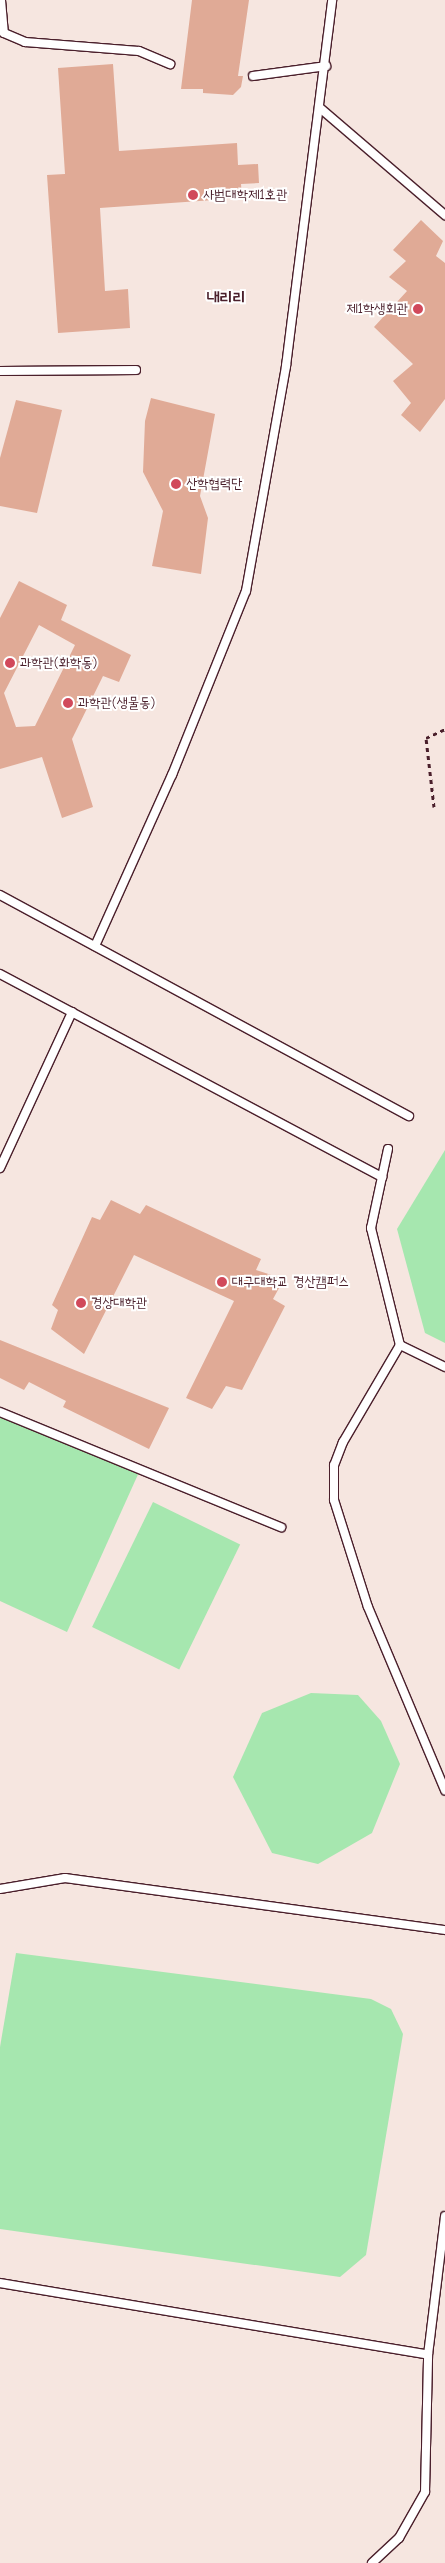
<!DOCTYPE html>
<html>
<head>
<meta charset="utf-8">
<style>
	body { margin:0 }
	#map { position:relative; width:445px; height:2563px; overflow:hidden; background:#fff; font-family:"Comic Neue","Poor Story",sans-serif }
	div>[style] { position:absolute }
	.built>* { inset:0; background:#f6e6e0; transform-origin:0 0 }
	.green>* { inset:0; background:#a6e7af; transform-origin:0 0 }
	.building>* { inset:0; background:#e0aa96 }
	.path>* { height:3px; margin-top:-1.5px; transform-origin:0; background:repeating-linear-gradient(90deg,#4a1f2b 0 4px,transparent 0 8px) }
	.roads { filter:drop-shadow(1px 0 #4a1f2b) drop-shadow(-1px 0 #4a1f2b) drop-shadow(0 1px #4a1f2b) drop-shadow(0 -1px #4a1f2b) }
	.service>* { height:8px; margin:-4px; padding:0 4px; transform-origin:4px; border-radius:4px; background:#fff }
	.dots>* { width:14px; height:14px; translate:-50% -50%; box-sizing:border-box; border:2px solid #fff; border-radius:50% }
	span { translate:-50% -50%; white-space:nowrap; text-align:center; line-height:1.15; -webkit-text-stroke:4px #fff; paint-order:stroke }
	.poi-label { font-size:14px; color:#4a1f2b }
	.left { translate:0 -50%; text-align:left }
	.right { translate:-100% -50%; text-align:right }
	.quarter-label { font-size:16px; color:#4a1f2b; font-weight:700 }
</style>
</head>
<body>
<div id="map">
	<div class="built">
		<i style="left:0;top:0;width:445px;height:2563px"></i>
	</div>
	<div class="green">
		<i style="clip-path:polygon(445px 1150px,445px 1343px,425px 1333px,397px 1229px)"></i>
		<i style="clip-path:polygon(0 1409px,140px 1470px,67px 1632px,0 1601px)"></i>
		<i style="left:153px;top:1502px;width:97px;height:139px;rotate:26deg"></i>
		<i style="clip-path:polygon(311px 1693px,358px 1695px,381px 1721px,400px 1764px,372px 1833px,318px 1864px,272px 1853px,233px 1777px,262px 1713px)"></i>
		<i style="clip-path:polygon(16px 1953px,371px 1999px,391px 2009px,403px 2034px,366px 2255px,340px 2277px,0 2229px,0 2047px)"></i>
	</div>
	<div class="building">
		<i style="clip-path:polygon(192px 0,249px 0,238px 76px,243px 76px,241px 87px,233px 95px,203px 93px,203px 89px,181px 89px)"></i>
		<i style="clip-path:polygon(113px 64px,119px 151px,237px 143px,238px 165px,258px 164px,259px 183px,241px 184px,242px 198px,100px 208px,105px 291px,128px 289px,130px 328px,58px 333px,47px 175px,65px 174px,58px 68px)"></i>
		<i style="clip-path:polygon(421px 220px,443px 241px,436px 256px,445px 263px,445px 399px,420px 432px,401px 415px,411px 403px,393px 381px,413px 364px,374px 327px,407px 291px,389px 277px,406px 261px,393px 250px)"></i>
		<i style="clip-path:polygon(151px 398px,215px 414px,200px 496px,208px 518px,201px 574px,152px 566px,163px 511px,143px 472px,145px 421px)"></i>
		<i style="clip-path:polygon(16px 400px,62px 410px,37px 513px,0 506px,0 458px)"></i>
		<i style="clip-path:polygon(evenodd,19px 581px,67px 605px,61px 620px,131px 655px,119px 682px,103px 676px,72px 739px,93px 807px,62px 818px,42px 757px,0 769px,0 618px,19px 581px,39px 625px,75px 645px,35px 726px,16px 727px,4px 693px,39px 625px)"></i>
		<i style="clip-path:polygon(111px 1200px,140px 1214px,146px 1205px,261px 1259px,256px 1270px,284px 1279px,273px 1299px,285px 1306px,242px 1390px,226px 1386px,212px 1409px,186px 1398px,234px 1301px,134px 1255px,84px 1354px,51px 1329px,58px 1310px,52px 1305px,92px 1217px,100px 1220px)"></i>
		<i style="clip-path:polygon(0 1340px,169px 1408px,149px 1449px,63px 1407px,66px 1401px,29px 1382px,24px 1390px,0 1378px)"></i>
	</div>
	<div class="path">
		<i style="left:434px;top:807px;width:69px;rotate:-96.6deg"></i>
		<i style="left:426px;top:738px;width:21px;rotate:-25deg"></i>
	</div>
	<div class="roads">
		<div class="service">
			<i style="left:1px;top:0;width:33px;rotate:85deg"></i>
			<i style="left:4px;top:33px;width:23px;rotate:23deg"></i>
			<i style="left:25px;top:42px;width:114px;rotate:4.5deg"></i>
			<i style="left:139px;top:51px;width:34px;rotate:23deg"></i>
			<i style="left:253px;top:76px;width:74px;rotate:-7.8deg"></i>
			<i style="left:320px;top:108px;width:165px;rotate:40.6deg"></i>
			<i style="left:0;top:371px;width:136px;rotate:-0.4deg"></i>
			<i style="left:0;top:895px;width:465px;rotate:28.4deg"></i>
			<i style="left:95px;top:946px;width:188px;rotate:-65.8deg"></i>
			<i style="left:172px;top:775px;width:198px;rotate:-68.1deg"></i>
			<i style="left:246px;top:591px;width:229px;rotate:-79.9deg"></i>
			<i style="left:286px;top:366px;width:369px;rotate:-82.8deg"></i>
			<i style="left:0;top:974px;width:433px;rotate:28deg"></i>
			<i style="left:388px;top:1149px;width:81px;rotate:102.1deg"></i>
			<i style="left:371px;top:1228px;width:121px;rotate:76.1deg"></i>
			<i style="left:400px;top:1345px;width:113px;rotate:120.4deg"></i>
			<i style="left:343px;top:1442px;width:25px;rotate:111deg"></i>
			<i style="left:334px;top:1465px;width:35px;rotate:90deg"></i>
			<i style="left:334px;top:1500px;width:112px;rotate:72.4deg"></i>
			<i style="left:368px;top:1607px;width:199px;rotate:67.2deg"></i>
			<i style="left:0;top:1168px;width:172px;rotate:-65.2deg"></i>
			<i style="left:400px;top:1345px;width:50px;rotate:26.1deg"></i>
			<i style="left:0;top:1412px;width:304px;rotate:22.3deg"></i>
			<i style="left:0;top:1889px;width:66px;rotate:-9.6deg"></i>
			<i style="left:65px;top:1878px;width:384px;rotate:7.8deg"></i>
			<i style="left:0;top:2283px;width:434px;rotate:9.5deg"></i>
			<i style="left:428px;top:2355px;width:140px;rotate:-83deg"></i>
			<i style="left:372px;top:2563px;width:37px;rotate:-43deg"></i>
			<i style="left:399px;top:2538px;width:53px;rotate:-60.5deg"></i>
			<i style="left:425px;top:2492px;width:137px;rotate:-88.7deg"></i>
		</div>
	</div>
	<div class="dots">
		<i style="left:193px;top:195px;background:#d1495b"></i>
		<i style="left:418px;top:309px;background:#d1495b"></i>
		<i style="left:176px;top:484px;background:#d1495b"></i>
		<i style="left:10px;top:663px;background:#d1495b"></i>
		<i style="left:68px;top:703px;background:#d1495b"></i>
		<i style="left:222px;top:1282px;background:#d1495b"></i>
		<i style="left:81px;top:1303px;background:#d1495b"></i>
	</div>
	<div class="poi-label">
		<span class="left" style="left:203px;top:195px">사범대학제1호관</span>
		<span class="right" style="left:408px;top:309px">제1학생회관</span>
		<span class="left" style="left:186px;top:484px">산학협력단</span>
		<span class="left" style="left:20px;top:663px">과학관(화학동)</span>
		<span class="left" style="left:78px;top:703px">과학관(생물동)</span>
		<span class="left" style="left:232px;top:1282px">대구대학교 경산캠퍼스</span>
		<span class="left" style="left:91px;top:1303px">경상대학관</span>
	</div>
	<div class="quarter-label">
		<span style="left:226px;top:298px">내리리</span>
	</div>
</div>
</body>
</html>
